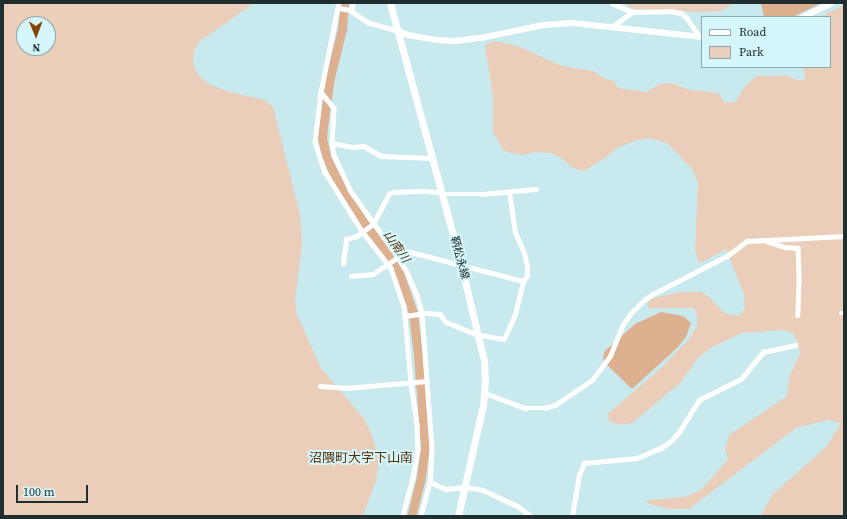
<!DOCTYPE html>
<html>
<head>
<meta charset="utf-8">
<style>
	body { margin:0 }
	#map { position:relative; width:847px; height:519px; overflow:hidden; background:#c8eaee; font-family:"Source Serif 4","Noto Sans JP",serif }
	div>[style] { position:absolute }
	.green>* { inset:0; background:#ebceb9 }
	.water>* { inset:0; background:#ddb090 }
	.river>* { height:9px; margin:-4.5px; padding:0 4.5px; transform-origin:4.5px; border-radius:4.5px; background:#ddb090 }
	.minor>* { height:4.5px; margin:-2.25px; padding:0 2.25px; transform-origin:2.25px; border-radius:2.25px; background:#fff }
	.tertiary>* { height:6px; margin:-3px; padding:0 3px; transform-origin:3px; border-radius:3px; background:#fff }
	.primary>* { height:7px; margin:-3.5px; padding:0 3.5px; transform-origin:3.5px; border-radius:3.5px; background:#fff }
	span { translate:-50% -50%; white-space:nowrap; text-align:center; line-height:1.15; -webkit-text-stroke:4px #d5f7fb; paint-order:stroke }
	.street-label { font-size:11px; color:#212e30 }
	.water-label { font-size:12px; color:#582e06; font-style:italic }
	.quarter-label { font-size:13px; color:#592e05 }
	.frame { position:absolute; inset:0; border:4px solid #212e30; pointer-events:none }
	.legend { position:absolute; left:701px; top:16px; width:130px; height:52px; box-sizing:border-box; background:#d5f7fb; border:1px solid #8da7aa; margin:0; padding:5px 7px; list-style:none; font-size:12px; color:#212e30 }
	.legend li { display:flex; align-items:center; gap:8px; height:20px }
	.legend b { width:20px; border:1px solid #8da7aa }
	.north { position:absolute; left:16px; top:16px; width:40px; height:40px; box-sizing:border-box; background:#d5f7fb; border:1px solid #8da7aa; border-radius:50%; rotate:179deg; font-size:11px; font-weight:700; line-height:16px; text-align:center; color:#212e30 }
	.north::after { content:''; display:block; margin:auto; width:14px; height:18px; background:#844607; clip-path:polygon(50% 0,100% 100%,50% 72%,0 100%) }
	.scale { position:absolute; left:16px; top:485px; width:72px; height:18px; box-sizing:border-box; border:2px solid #212e30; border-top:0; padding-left:5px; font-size:12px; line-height:14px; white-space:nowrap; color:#212e30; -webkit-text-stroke:3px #d5f7fb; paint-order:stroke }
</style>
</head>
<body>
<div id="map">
	<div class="green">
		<i style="clip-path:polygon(evenodd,3px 3px,252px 3px,250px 6px,200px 41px,194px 51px,193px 64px,199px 76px,209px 84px,226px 91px,265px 100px,273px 107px,300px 215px,302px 243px,295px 301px,297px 315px,321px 368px,365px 420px,373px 439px,379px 461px,376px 480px,363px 516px,3px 516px,3px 3px,24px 24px,48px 24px,48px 48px,24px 48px,24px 24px)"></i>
		<i style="clip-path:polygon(735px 3px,721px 11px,703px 12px,635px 9px,628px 7px,627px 4px)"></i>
		<i style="clip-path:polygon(844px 5px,844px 516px,761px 516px,772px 495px,827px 446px,841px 423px,827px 420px,796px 428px,689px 509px,670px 509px,649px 504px,646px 501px,650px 500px,684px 497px,699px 491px,705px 486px,728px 459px,725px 449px,729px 435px,786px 397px,790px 375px,800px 354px,798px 343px,793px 333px,783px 330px,742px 333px,712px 347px,699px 357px,680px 383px,632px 423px,620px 425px,609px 421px,608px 414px,610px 412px,661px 368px,689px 339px,697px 326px,697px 315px,694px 308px,649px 308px,647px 305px,650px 299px,680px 292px,701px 292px,708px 296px,724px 313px,739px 316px,745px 308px,744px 294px,726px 249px,701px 263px,698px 261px,695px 250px,698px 182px,692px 169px,667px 143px,650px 138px,634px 141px,617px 148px,605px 158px,584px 171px,573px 168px,561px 158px,551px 153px,536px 152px,522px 155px,504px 151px,493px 132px,493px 96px,485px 47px,487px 44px,494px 41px,518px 46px,562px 66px,593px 71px,603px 78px,614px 81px,618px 88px,647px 92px,660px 84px,671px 83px,690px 90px,718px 93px,724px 102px,731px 103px,735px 102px,745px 87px,756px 76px,787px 76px,798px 80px,804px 80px,805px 73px,801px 67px,830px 67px,830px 17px,820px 17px)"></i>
	</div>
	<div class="water">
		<i style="clip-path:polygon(761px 3px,821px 3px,793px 17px,764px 17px)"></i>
		<i style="clip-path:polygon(661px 312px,683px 316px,691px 323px,686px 337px,677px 348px,632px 389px,603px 361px,604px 352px,635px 324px)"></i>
	</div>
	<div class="river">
		<i style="left:344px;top:3px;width:26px;rotate:94deg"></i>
		<i style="left:342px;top:29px;width:49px;rotate:104deg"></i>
		<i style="left:330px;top:77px;width:42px;rotate:98.1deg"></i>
		<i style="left:324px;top:119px;width:19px;rotate:96deg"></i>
		<i style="left:322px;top:138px;width:18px;rotate:77deg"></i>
		<i style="left:326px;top:156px;width:17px;rotate:66deg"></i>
		<i style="left:333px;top:172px;width:58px;rotate:59deg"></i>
		<i style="left:363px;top:222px;width:32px;rotate:51deg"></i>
		<i style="left:383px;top:247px;width:31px;rotate:58deg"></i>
		<i style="left:399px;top:273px;width:42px;rotate:70.7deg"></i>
		<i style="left:413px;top:313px;width:42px;rotate:83.2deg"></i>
		<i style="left:418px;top:355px;width:92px;rotate:85.6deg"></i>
		<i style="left:425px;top:447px;width:34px;rotate:98deg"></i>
		<i style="left:420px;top:481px;width:36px;rotate:104deg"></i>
	</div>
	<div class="minor">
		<i style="left:339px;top:3px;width:91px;rotate:101.4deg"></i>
		<i style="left:321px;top:92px;width:21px;rotate:51deg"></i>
		<i style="left:334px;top:108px;width:35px;rotate:93deg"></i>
		<i style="left:332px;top:143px;width:12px;rotate:81deg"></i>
		<i style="left:334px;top:155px;width:38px;rotate:65deg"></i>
		<i style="left:350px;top:190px;width:82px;rotate:54.4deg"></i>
		<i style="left:398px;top:257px;width:17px;rotate:59deg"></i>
		<i style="left:407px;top:272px;width:25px;rotate:67deg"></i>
		<i style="left:417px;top:295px;width:19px;rotate:74deg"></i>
		<i style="left:422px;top:313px;width:136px;rotate:85.8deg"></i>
		<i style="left:432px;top:449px;width:33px;rotate:93deg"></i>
		<i style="left:430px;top:482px;width:35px;rotate:105deg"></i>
		<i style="left:612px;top:3px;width:22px;rotate:24deg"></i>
		<i style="left:632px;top:12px;width:39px;rotate:-1deg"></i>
		<i style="left:671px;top:11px;width:10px;rotate:11deg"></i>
		<i style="left:681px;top:13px;width:8px;rotate:40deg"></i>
		<i style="left:687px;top:18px;width:23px;rotate:56deg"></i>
		<i style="left:339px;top:8px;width:11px;rotate:10deg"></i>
		<i style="left:350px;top:10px;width:21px;rotate:35deg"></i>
		<i style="left:367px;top:22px;width:32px;rotate:16deg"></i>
		<i style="left:352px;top:11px;width:8px;rotate:-90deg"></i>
		<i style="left:613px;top:26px;width:24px;rotate:-36deg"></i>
		<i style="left:321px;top:92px;width:50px;rotate:96.8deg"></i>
		<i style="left:315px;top:142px;width:32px;rotate:72deg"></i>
		<i style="left:325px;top:172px;width:70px;rotate:57.9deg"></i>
		<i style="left:362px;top:231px;width:47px;rotate:51.9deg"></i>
		<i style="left:391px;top:268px;width:40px;rotate:71.1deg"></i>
		<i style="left:404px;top:306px;width:77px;rotate:84.8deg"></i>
		<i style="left:411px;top:383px;width:41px;rotate:81.7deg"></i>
		<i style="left:417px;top:424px;width:26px;rotate:88deg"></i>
		<i style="left:418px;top:450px;width:28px;rotate:100deg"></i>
		<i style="left:413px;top:478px;width:39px;rotate:105deg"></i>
		<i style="left:332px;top:143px;width:20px;rotate:11deg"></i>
		<i style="left:352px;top:147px;width:12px;rotate:-5deg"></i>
		<i style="left:364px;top:146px;width:20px;rotate:30deg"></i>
		<i style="left:381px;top:156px;width:51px;rotate:2.2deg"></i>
		<i style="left:442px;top:194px;width:40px"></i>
		<i style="left:482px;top:194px;width:54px;rotate:-5.3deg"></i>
		<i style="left:766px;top:241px;width:20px;rotate:18deg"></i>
		<i style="left:785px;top:247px;width:13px;rotate:4deg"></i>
		<i style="left:798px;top:248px;width:34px;rotate:88deg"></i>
		<i style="left:799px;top:282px;width:33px;rotate:92deg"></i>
		<i style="left:393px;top:250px;width:3px;rotate:-45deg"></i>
		<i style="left:395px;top:248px;width:132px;rotate:14.5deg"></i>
		<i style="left:343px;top:264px;width:25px;rotate:-83deg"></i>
		<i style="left:346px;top:239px;width:11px;rotate:-15deg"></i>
		<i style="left:357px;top:236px;width:20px;rotate:-37deg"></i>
		<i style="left:373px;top:224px;width:34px;rotate:-62deg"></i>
		<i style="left:389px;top:194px;width:4px;rotate:-27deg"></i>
		<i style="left:393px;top:192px;width:32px;rotate:-2deg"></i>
		<i style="left:425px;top:191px;width:16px;rotate:4deg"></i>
		<i style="left:351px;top:276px;width:22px;rotate:-5deg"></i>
		<i style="left:373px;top:274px;width:30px;rotate:-34deg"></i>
		<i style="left:841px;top:313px;width:3px"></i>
		<i style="left:406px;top:316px;width:20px;rotate:-9deg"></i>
		<i style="left:426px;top:313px;width:14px;rotate:4deg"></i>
		<i style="left:440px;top:314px;width:10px;rotate:53deg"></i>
		<i style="left:446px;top:322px;width:31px;rotate:22deg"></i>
		<i style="left:475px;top:334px;width:29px;rotate:10deg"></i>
		<i style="left:504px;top:339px;width:27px;rotate:-66deg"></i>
		<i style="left:515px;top:314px;width:34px;rotate:-76deg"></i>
		<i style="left:523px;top:281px;width:6px;rotate:-51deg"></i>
		<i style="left:527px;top:276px;width:10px;rotate:-90deg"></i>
		<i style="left:527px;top:266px;width:13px;rotate:-103deg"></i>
		<i style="left:524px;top:253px;width:22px;rotate:-114deg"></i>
		<i style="left:515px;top:233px;width:41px;rotate:-98.3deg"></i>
		<i style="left:320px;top:386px;width:26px;rotate:4deg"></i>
		<i style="left:346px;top:388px;width:81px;rotate:-4.9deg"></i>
		<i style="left:485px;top:393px;width:43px;rotate:20.6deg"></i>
		<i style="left:525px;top:408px;width:20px"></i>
		<i style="left:545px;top:408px;width:10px;rotate:-17deg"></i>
		<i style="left:555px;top:405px;width:45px;rotate:-34deg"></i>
		<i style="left:592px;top:380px;width:30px;rotate:-53deg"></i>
		<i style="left:610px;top:356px;width:32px;rotate:-68deg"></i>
		<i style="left:622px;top:326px;width:14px;rotate:-56deg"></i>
		<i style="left:630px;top:314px;width:20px;rotate:-45deg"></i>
		<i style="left:644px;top:300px;width:11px;rotate:-34deg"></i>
		<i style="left:653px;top:294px;width:83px;rotate:-27.2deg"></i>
		<i style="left:727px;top:256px;width:25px;rotate:-37deg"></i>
		<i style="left:747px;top:241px;width:97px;rotate:-3deg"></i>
		<i style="left:430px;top:482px;width:17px;rotate:24deg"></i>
		<i style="left:446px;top:489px;width:19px;rotate:-6deg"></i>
		<i style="left:465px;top:487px;width:18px;rotate:9deg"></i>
		<i style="left:483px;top:490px;width:40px;rotate:25deg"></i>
		<i style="left:519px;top:507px;width:15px;rotate:37deg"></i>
		<i style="left:572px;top:516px;width:42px;rotate:-80.3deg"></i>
		<i style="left:579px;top:475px;width:13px;rotate:-67deg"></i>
		<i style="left:584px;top:463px;width:53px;rotate:-5.4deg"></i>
		<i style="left:637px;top:458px;width:26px;rotate:-23deg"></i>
		<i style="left:661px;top:448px;width:14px;rotate:-36deg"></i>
		<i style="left:672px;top:440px;width:11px;rotate:-49deg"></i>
		<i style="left:679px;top:432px;width:38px;rotate:-58deg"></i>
		<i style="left:699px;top:400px;width:40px;rotate:-26.6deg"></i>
		<i style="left:735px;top:382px;width:8px;rotate:-30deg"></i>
		<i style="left:742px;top:378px;width:33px;rotate:-51deg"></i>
		<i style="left:763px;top:352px;width:33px;rotate:-12deg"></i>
	</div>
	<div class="tertiary">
		<i style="left:803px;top:17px;width:32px;rotate:-26deg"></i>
		<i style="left:398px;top:31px;width:11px;rotate:22deg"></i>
		<i style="left:408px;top:35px;width:28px;rotate:10deg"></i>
		<i style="left:436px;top:40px;width:19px;rotate:3deg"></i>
		<i style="left:455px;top:41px;width:26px;rotate:-7deg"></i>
		<i style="left:481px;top:38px;width:64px;rotate:-11.7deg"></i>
		<i style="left:544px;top:25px;width:28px;rotate:-4deg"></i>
		<i style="left:572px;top:23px;width:131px;rotate:6.1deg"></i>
	</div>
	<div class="primary">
		<i style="left:390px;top:3px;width:271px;rotate:74.8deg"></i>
		<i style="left:461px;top:265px;width:99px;rotate:76.5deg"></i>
		<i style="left:484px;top:361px;width:18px;rotate:87deg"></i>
		<i style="left:485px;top:379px;width:26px;rotate:94deg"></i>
		<i style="left:483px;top:405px;width:114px;rotate:102.7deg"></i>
	</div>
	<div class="street-label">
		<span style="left:459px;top:258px;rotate:75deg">鞆松永線</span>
	</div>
	<div class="water-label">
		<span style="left:396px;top:247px;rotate:55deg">山南川</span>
	</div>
	<div class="quarter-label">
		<span style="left:361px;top:458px">沼隈町大字下山南</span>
	</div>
	<div class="frame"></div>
	<ul class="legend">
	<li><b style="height:5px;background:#fff"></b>Road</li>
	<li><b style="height:11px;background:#ebceb9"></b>Park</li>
	</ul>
	<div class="north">N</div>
	<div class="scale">100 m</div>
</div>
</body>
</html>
